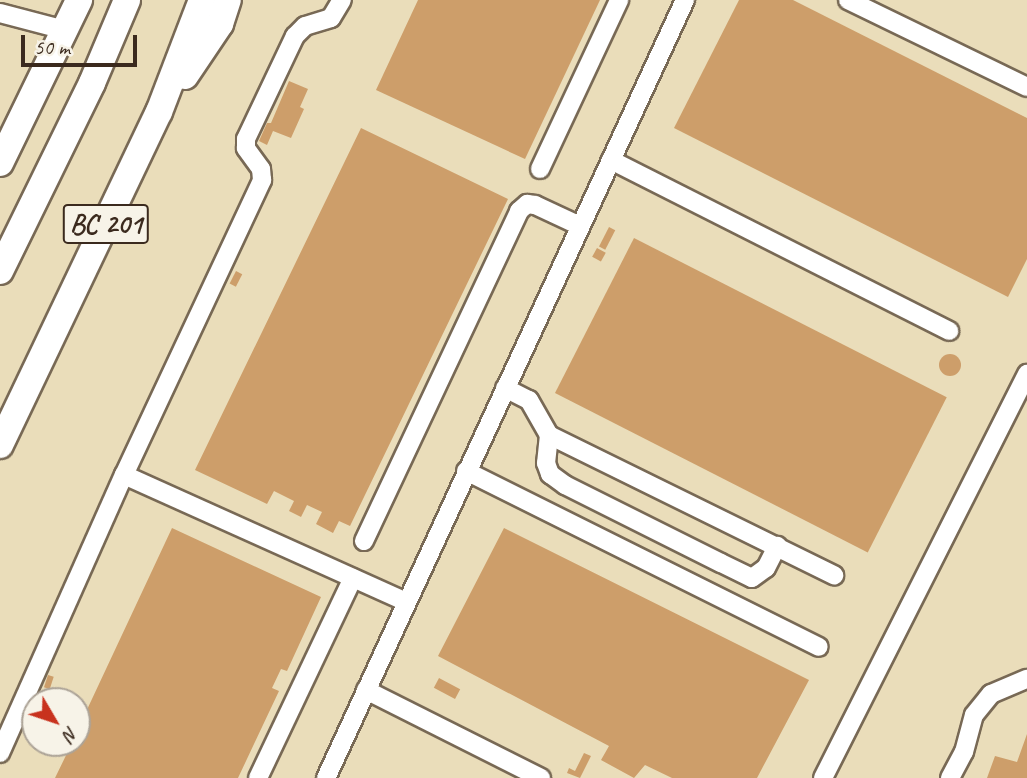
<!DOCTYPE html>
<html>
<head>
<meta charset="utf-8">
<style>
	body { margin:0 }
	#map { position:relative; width:1027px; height:778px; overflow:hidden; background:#eaddba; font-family:Caveat,sans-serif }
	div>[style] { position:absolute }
	.building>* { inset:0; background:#cd9e6a; transform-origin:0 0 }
	.round { border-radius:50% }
	.roads { filter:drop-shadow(2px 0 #786955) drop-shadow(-2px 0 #786955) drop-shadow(0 2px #786955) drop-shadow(0 -2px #786955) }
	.minor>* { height:18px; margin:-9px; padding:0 9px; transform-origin:9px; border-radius:9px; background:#fff }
	.highway>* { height:26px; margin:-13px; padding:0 13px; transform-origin:13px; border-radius:13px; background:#fff }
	span { translate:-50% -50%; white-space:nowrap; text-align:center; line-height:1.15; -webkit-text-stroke:6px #f7f3e8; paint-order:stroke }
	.shield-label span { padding:2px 5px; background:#f7f3e8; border:2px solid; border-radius:5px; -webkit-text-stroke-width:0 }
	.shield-label { font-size:28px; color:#3b2a1e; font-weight:700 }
	.north { position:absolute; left:21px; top:687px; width:70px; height:70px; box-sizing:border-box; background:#f7f3e8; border:2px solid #aca397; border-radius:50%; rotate:129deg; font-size:19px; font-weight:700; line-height:28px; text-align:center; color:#3b2a1e }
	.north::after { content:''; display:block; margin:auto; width:24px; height:32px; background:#c8321e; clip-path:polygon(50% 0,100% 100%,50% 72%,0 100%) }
	.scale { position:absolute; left:21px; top:35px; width:116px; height:32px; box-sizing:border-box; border:4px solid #3b2a1e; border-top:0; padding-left:9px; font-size:21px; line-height:24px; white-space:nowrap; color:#3b2a1e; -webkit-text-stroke:5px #f7f3e8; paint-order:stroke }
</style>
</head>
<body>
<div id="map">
	<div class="building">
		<i style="clip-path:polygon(418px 0,600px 0,525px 159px,376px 90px)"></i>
		<i style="clip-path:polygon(739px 0,793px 0,1027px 118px,1027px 259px,1008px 297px,674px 128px)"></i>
		<i style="clip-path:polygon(289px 81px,308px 89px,300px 107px,304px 109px,291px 138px,273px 131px,267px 145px,259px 141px,267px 123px,271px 123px)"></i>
		<i style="clip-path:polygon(361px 128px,508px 199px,350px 526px,339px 521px,333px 533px,316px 524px,322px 512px,307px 505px,301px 517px,289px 511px,294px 501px,274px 491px,267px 504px,195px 470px)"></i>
		<i style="left:609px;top:227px;width:7px;height:22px;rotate:27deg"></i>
		<i style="left:634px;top:238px;width:351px;height:174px;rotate:27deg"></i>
		<i style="left:597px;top:248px;width:10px;height:10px;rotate:29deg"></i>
		<i style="left:236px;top:271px;width:7px;height:14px;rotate:27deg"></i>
		<i class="round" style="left:939px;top:354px;width:22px;height:22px"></i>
		<i style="clip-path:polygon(172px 528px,321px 597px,287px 671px,281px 669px,272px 688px,279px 691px,238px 778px,55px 778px,72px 743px,77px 743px,77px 731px)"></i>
		<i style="clip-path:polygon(504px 528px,809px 680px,757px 778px,672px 778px,645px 765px,634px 778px,601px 760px,609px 746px,438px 656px)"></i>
		<i style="left:48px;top:675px;width:6px;height:13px;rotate:18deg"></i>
		<i style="left:439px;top:678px;width:24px;height:11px;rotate:28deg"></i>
		<i style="clip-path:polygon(1027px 734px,1027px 778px,987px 778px,995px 756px,1017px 762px)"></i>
		<i style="clip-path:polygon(584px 753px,591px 756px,580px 778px,567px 773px,569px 768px,575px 771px)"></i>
	</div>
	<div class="roads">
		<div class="minor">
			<i style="left:848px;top:0;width:199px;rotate:25.9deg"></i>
			<i style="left:0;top:13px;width:67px;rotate:14.7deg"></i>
			<i style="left:611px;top:160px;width:379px;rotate:26.8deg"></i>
			<i style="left:540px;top:169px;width:187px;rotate:-64.9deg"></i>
			<i style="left:505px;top:388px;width:27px;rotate:27deg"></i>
			<i style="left:529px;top:400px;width:40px;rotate:60.3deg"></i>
			<i style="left:549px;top:435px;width:318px;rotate:26.2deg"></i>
			<i style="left:549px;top:435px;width:28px;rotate:96deg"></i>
			<i style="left:546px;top:463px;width:12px;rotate:70deg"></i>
			<i style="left:550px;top:474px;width:19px;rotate:36deg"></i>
			<i style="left:565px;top:485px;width:174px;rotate:26.6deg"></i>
			<i style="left:721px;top:563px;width:34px;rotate:26deg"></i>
			<i style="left:752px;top:578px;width:17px;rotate:-36deg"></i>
			<i style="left:766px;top:568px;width:25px;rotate:-63deg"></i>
			<i style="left:466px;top:471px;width:394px;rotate:26.5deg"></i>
			<i style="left:124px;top:475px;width:309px;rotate:24.2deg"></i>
			<i style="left:364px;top:541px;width:365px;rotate:-64.8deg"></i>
			<i style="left:519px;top:211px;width:11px;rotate:-41deg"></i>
			<i style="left:527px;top:204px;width:8px;rotate:7deg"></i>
			<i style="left:535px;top:205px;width:50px;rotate:25deg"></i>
			<i style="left:366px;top:690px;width:196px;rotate:26.7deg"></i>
			<i style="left:0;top:753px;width:304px;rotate:-66deg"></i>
			<i style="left:124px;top:475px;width:326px;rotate:-64.9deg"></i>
			<i style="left:262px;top:180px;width:11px;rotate:-95deg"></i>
			<i style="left:261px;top:169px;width:26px;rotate:-126deg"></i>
			<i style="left:246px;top:148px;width:9px;rotate:-90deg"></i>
			<i style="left:246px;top:139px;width:114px;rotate:-64.6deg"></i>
			<i style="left:295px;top:36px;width:14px;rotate:-45deg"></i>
			<i style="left:305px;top:26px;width:27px;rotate:-17deg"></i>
			<i style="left:331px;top:18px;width:21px;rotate:-59deg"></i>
			<i style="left:258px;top:778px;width:221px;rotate:-64.6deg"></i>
			<i style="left:326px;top:778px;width:857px;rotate:-65.23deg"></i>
			<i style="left:823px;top:778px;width:453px;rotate:-63.2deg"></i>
			<i style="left:950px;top:778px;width:30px;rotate:-62deg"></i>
			<i style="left:964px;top:752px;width:38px;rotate:-75deg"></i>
			<i style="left:974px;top:715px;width:27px;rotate:-51deg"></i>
			<i style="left:991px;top:694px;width:39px;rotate:-23deg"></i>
		</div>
		<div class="highway">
			<i style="left:185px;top:76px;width:63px;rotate:-56.1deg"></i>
			<i style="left:220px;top:24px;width:25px;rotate:-72deg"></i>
			<i style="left:0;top:163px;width:181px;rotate:-64.1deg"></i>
			<i style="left:0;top:271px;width:209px;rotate:-63.9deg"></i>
			<i style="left:92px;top:83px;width:90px;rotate:-67.1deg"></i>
			<i style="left:0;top:445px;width:369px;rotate:-64.5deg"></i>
			<i style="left:159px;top:112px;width:120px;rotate:-69deg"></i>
		</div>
	</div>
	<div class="shield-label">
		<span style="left:106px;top:224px">BC 201</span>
	</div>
	<div class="north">N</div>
	<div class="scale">50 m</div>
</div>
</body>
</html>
